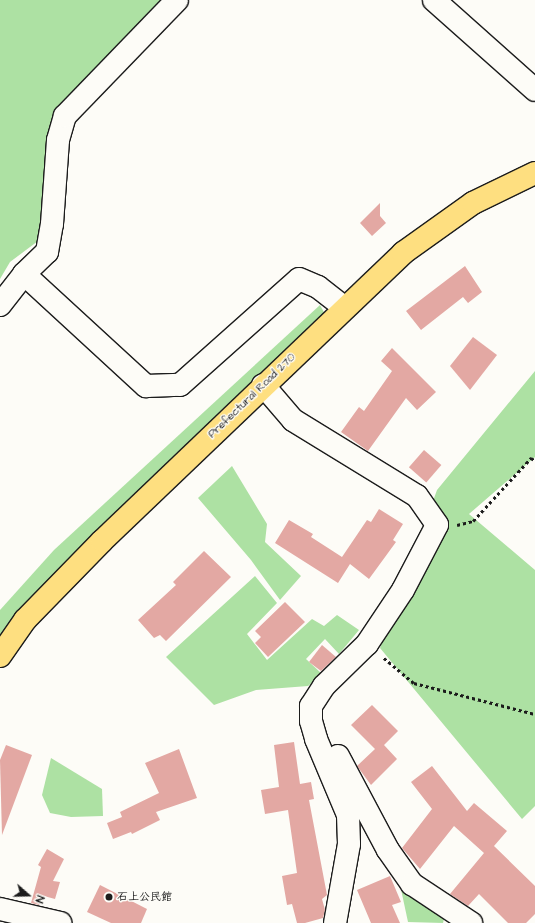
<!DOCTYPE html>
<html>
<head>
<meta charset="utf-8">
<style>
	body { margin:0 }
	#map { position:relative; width:535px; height:923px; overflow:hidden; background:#fdfcf7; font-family:"Architects Daughter","Klee One",sans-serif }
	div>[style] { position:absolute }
	.green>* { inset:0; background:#ade1a3 }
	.building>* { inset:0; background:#e3a8a3; transform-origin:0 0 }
	.path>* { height:2.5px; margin-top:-1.25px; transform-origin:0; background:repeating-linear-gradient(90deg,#1c1c1c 0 3px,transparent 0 6px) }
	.roads { filter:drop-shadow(1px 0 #1c1c1c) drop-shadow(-1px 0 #1c1c1c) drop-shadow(0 1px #1c1c1c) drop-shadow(0 -1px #1c1c1c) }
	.minor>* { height:22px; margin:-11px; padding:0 11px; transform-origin:11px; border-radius:11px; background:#fdfcf7 }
	.major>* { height:22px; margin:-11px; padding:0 11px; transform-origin:11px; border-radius:11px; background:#fedf80 }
	.dots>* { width:11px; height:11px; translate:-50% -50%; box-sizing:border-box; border:2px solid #fdfcf7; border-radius:50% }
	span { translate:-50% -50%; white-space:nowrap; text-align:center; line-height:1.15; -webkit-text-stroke:3px #fdfcf7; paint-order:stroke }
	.street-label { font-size:11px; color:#1c1c1c }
	.poi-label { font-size:11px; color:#1c1c1c; font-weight:700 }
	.left { translate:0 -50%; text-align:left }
	.north { position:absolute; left:8px; top:875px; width:40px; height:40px; -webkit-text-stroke:3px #fdfcf7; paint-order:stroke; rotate:110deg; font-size:11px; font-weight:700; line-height:16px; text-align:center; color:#1c1c1c }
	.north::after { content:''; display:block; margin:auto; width:14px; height:18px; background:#1c1c1c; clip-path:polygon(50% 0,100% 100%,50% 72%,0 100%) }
</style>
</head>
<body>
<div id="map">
	<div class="green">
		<i style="clip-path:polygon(0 0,174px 0,65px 116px,46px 235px,10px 262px,0 279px)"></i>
		<i style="clip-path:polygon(320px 305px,326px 316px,0 649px,0 610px,54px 550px)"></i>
		<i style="clip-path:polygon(535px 371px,535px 457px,469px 514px,535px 570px,535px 806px,522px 819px,380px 648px,437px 490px)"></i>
		<i style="clip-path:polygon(232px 466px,267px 524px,265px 542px,301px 576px,280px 600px,251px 560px,198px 498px)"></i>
		<i style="clip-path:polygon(255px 576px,277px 603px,247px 634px,267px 660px,312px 619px,324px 626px,337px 615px,359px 630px,339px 654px,325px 639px,306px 659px,322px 674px,308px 686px,256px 690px,214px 705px,166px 657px)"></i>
		<i style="clip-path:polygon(51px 758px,102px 789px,103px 816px,71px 817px,50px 813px,42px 795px)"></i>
		<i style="clip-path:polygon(399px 880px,412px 884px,444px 919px,443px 923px,408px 922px)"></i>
	</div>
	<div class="building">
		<i style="clip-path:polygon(380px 203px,380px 216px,386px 223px,372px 236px,360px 223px)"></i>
		<i style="clip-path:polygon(465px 266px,482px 292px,468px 303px,463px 297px,421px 330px,406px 311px)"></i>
		<i style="clip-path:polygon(473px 337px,497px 355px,470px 390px,450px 366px)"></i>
		<i style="clip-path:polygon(392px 348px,436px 392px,417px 410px,406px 398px,368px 451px,341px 432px,359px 407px,364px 411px,392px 371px,381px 361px)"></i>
		<i style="left:424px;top:450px;width:23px;height:23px;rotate:41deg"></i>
		<i style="clip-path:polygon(379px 509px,403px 524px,393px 540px,396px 542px,369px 579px,350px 564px,338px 583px,275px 543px,289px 520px,313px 534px,311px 537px,342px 557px,367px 520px,371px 522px)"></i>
		<i style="clip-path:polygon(204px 551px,231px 577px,166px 641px,160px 635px,154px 638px,138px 620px,176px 585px,173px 582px)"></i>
		<i style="clip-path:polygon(285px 602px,305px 622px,268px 657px,255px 643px,261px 637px,255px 631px)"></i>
		<i style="clip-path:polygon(322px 645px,336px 657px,321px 671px,309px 662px)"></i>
		<i style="clip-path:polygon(372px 705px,398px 731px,384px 745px,397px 759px,371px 785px,357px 766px,375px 749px,351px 725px)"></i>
		<i style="clip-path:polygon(294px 742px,300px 784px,311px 782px,314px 799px,309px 800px,327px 895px,322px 899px,325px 910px,323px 918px,305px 923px,297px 923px,292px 904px,287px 905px,282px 876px,297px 873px,288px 810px,265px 814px,261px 790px,279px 787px,274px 745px)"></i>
		<i style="clip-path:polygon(6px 745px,32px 755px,2px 835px,0 760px)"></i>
		<i style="clip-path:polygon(179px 749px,197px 798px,156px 812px,160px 820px,132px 834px,131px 832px,113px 839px,107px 823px,122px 817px,120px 812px,159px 793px,145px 763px)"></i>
		<i style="clip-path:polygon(432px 766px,467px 811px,474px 803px,507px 831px,494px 846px,535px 886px,535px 914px,526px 923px,508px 923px,479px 894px,468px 906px,450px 894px,484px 853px,454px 826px,420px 869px,402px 848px,432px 809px,411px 782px)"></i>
		<i style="clip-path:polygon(47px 849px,64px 859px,53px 881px,60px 882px,55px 899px,44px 896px,39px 905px,31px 903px,41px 867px,38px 865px)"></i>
		<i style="clip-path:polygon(390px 876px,401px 902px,392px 905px,400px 923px,371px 923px,357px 890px)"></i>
		<i style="clip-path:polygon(100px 885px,147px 909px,141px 923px,111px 923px,87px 912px)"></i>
	</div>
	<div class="path">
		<i style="left:457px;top:525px;width:16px;rotate:-14deg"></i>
		<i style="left:473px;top:521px;width:86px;rotate:-47.4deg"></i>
		<i style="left:531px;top:458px;width:4px;rotate:27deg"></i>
		<i style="left:384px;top:658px;width:39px;rotate:40deg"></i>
		<i style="left:414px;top:683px;width:125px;rotate:14.4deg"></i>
	</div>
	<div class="roads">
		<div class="minor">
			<i style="left:434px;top:0;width:135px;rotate:41.7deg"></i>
			<i style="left:24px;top:274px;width:166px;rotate:42.6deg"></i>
			<i style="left:146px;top:386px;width:34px;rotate:-2deg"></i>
			<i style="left:180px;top:385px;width:159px;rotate:-41.7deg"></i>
			<i style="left:299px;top:279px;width:21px;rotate:23deg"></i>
			<i style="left:318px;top:287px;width:34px;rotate:38deg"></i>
			<i style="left:0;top:305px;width:39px;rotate:-52deg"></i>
			<i style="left:24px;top:274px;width:32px;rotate:-44deg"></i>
			<i style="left:47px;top:252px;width:28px;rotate:-80deg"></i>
			<i style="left:52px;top:224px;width:84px;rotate:-85.9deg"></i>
			<i style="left:58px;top:140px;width:25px;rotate:-74deg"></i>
			<i style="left:65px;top:116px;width:161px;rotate:-46deg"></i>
			<i style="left:263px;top:385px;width:46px;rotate:49.4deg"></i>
			<i style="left:293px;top:420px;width:145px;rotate:31.5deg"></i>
			<i style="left:417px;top:496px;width:35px;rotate:55deg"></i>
			<i style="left:437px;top:525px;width:73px;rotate:117.6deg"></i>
			<i style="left:403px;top:590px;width:65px;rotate:123.7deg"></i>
			<i style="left:367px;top:644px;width:60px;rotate:135.7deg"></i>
			<i style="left:324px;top:686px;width:24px;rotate:123deg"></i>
			<i style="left:311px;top:706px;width:15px;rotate:90deg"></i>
			<i style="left:311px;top:721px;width:19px;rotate:74deg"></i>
			<i style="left:316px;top:739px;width:82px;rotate:67.2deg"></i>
			<i style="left:348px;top:815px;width:29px;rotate:88deg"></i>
			<i style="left:349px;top:844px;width:80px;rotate:100deg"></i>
			<i style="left:338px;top:756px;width:106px;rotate:62deg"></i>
			<i style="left:388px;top:850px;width:42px;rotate:54.8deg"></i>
			<i style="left:412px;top:884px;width:71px;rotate:33.5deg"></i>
			<i style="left:0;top:909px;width:62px;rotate:13.1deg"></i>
		</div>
		<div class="major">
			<i style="left:0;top:656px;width:44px;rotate:-55.2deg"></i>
			<i style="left:25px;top:620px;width:110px;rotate:-45.7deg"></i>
			<i style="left:102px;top:541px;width:417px;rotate:-43.7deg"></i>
			<i style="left:403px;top:253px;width:86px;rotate:-35.5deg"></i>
			<i style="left:473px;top:203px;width:69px;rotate:-25.8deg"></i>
		</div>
	</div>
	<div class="dots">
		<i style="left:109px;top:897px;background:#1c1c1c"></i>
	</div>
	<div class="street-label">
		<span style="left:252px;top:396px;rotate:-44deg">Prefectural Road 270</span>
	</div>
	<div class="poi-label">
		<span class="left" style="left:117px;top:897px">石上公民館</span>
	</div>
	<div class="north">N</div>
</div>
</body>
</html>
